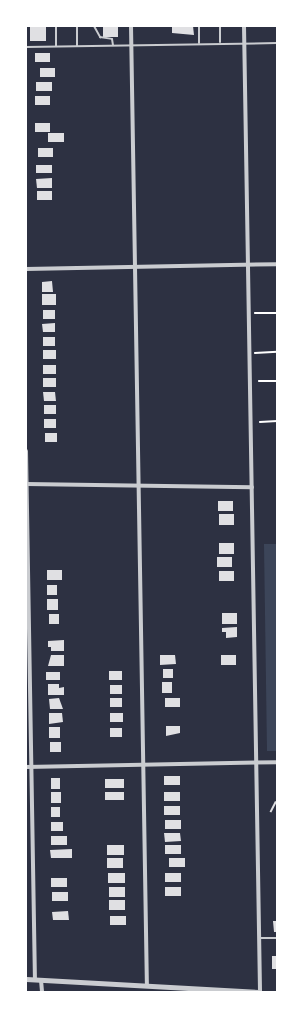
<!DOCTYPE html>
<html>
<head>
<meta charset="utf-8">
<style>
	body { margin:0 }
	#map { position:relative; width:303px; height:1018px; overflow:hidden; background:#2d3142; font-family:"Libre Baskerville",serif }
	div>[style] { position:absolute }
	.green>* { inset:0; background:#3c4559 }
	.building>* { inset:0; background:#e0e0e3; transform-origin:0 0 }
	.path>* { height:1.5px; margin:-0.75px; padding:0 0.75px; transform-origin:0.75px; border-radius:0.75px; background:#fff }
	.service>* { height:2px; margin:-1px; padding:0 1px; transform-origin:1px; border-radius:1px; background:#caccd0 }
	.minor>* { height:4px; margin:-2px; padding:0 2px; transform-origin:2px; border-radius:2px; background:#caccd0 }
	.tertiary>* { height:5px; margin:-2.5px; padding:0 2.5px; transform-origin:2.5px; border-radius:2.5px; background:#caccd0 }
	span { translate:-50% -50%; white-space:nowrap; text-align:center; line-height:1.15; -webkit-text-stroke:3px #fff; paint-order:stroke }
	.frame { position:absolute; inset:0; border:27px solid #fff; pointer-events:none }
</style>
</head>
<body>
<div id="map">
	<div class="green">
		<i style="clip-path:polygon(264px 544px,277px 544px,277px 751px,267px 751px)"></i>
	</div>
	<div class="building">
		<i style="left:30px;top:26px;width:16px;height:15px"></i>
		<i style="left:103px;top:26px;width:15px;height:11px"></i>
		<i style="clip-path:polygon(172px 26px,193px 26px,194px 35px,172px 33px)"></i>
		<i style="left:50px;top:53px;width:9px;height:15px;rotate:90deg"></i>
		<i style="left:40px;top:68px;width:15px;height:9px"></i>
		<i style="left:36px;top:82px;width:16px;height:9px"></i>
		<i style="left:50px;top:96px;width:9px;height:15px;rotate:90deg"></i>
		<i style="left:35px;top:123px;width:15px;height:9px"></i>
		<i style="left:48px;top:133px;width:16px;height:9px"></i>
		<i style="left:38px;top:148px;width:15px;height:9px"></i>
		<i style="left:36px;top:165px;width:16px;height:8px"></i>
		<i style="clip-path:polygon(52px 178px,52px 188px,37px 188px,36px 179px)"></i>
		<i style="left:37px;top:191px;width:15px;height:9px"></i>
		<i style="clip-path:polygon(52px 281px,53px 292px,42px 292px,42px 282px)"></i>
		<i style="left:56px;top:294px;width:11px;height:14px;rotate:90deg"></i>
		<i style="left:43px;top:310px;width:12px;height:9px"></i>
		<i style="clip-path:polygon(55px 323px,55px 332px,43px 332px,42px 324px)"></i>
		<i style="left:43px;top:337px;width:12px;height:9px"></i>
		<i style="left:43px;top:350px;width:13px;height:9px"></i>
		<i style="left:43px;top:365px;width:13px;height:9px"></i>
		<i style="left:43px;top:378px;width:13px;height:9px"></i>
		<i style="clip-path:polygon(43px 392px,55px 392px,56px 401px,44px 401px)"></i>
		<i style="left:56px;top:405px;width:9px;height:12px;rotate:90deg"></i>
		<i style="left:44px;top:419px;width:12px;height:9px"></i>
		<i style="left:45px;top:433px;width:12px;height:9px"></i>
		<i style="left:233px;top:501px;width:10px;height:15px;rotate:90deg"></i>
		<i style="left:234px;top:514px;width:11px;height:15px;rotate:90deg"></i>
		<i style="left:219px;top:543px;width:15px;height:11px"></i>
		<i style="left:217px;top:557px;width:15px;height:10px"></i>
		<i style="left:62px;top:570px;width:10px;height:15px;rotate:90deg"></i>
		<i style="left:219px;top:571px;width:15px;height:10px"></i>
		<i style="left:47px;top:585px;width:10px;height:10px"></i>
		<i style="left:47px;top:599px;width:11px;height:11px"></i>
		<i style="left:237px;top:613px;width:11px;height:15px;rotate:90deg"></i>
		<i style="left:49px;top:614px;width:10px;height:10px"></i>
		<i style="clip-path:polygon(237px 627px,237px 637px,226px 638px,226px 632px,222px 632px,222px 628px)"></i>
		<i style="clip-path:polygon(64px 640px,64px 651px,51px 651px,51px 647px,48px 647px,48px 641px)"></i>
		<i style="clip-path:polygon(51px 655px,64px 655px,64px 666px,48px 666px)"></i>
		<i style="clip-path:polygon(160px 655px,175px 655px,176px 664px,160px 665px)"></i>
		<i style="left:221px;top:655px;width:15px;height:10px"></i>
		<i style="left:163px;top:669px;width:10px;height:9px"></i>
		<i style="left:109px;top:671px;width:13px;height:9px"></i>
		<i style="left:46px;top:672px;width:14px;height:8px"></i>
		<i style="left:162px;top:682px;width:10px;height:11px"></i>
		<i style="clip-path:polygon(48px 684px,59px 684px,59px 688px,64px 687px,64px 695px,48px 695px)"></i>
		<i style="left:122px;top:685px;width:9px;height:12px;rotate:90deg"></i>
		<i style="clip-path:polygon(59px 698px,63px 709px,50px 709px,49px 699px)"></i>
		<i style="left:122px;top:698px;width:9px;height:12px;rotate:90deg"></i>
		<i style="left:165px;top:698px;width:15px;height:9px"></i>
		<i style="clip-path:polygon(49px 713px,62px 713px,63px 722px,49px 724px)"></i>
		<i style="left:110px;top:713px;width:13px;height:9px"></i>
		<i style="clip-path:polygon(166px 726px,180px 726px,180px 733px,166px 736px)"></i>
		<i style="left:49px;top:727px;width:11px;height:11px"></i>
		<i style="left:110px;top:728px;width:12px;height:9px"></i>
		<i style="left:50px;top:742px;width:11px;height:10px"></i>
		<i style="left:164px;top:776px;width:16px;height:9px"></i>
		<i style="left:51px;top:778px;width:9px;height:11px"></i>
		<i style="left:105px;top:779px;width:19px;height:9px"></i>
		<i style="left:51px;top:792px;width:10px;height:11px"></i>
		<i style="left:105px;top:792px;width:19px;height:8px"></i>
		<i style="left:164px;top:792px;width:16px;height:9px"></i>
		<i style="left:275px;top:801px;width:2px;height:12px;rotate:27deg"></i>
		<i style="left:180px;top:806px;width:9px;height:16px;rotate:90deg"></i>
		<i style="left:51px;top:807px;width:9px;height:10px"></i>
		<i style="left:165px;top:820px;width:16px;height:9px"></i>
		<i style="left:51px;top:822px;width:12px;height:9px"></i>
		<i style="clip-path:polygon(164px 833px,180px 833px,181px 841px,165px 842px)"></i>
		<i style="left:51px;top:836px;width:16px;height:9px"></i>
		<i style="left:107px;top:845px;width:17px;height:10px"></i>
		<i style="left:165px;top:845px;width:16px;height:9px"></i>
		<i style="clip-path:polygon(72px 849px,72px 858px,51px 858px,50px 850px)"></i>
		<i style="left:107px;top:858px;width:16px;height:10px"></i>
		<i style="left:185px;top:858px;width:9px;height:16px;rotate:90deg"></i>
		<i style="left:108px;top:873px;width:17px;height:10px"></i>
		<i style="left:165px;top:873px;width:16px;height:9px"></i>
		<i style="left:51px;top:878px;width:16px;height:9px"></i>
		<i style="left:109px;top:887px;width:16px;height:10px"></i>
		<i style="left:165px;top:887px;width:16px;height:9px"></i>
		<i style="left:52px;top:892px;width:16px;height:9px"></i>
		<i style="left:109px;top:900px;width:16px;height:10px"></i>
		<i style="clip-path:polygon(68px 911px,69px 920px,53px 920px,52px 912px)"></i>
		<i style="left:110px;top:916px;width:16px;height:9px"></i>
		<i style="clip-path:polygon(273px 921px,277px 921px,277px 932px,274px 932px)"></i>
		<i style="left:272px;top:956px;width:5px;height:13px"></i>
	</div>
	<div class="path">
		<i style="left:255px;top:313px;width:22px"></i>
		<i style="left:255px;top:353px;width:22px;rotate:-3deg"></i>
		<i style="left:259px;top:381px;width:18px"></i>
		<i style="left:260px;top:422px;width:17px;rotate:-3deg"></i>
	</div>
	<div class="service">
		<i style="left:56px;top:26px;width:20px;rotate:90deg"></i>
		<i style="left:94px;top:26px;width:13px;rotate:61deg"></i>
		<i style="left:100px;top:37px;width:12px;rotate:9deg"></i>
		<i style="left:112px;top:39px;width:6px;rotate:81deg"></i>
		<i style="left:199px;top:26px;width:17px;rotate:90deg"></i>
		<i style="left:220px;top:26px;width:16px;rotate:90deg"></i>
		<i style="left:77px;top:46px;width:20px;rotate:-90deg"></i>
		<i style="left:26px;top:47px;width:251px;rotate:-0.9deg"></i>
		<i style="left:260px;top:938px;width:17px"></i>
	</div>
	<div class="minor">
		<i style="left:131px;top:26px;width:960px;rotate:89.05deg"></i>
		<i style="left:244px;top:26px;width:966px;rotate:89.05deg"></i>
		<i style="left:26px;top:269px;width:251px;rotate:-1.1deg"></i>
		<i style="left:26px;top:451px;width:529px;rotate:89.03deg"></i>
		<i style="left:26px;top:484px;width:226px;rotate:0.8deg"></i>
		<i style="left:26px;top:767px;width:251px;rotate:-1.1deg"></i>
		<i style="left:41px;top:980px;width:12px;rotate:85deg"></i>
	</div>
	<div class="tertiary">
		<i style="left:26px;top:979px;width:233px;rotate:3.2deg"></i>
	</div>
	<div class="frame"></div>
</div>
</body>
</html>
